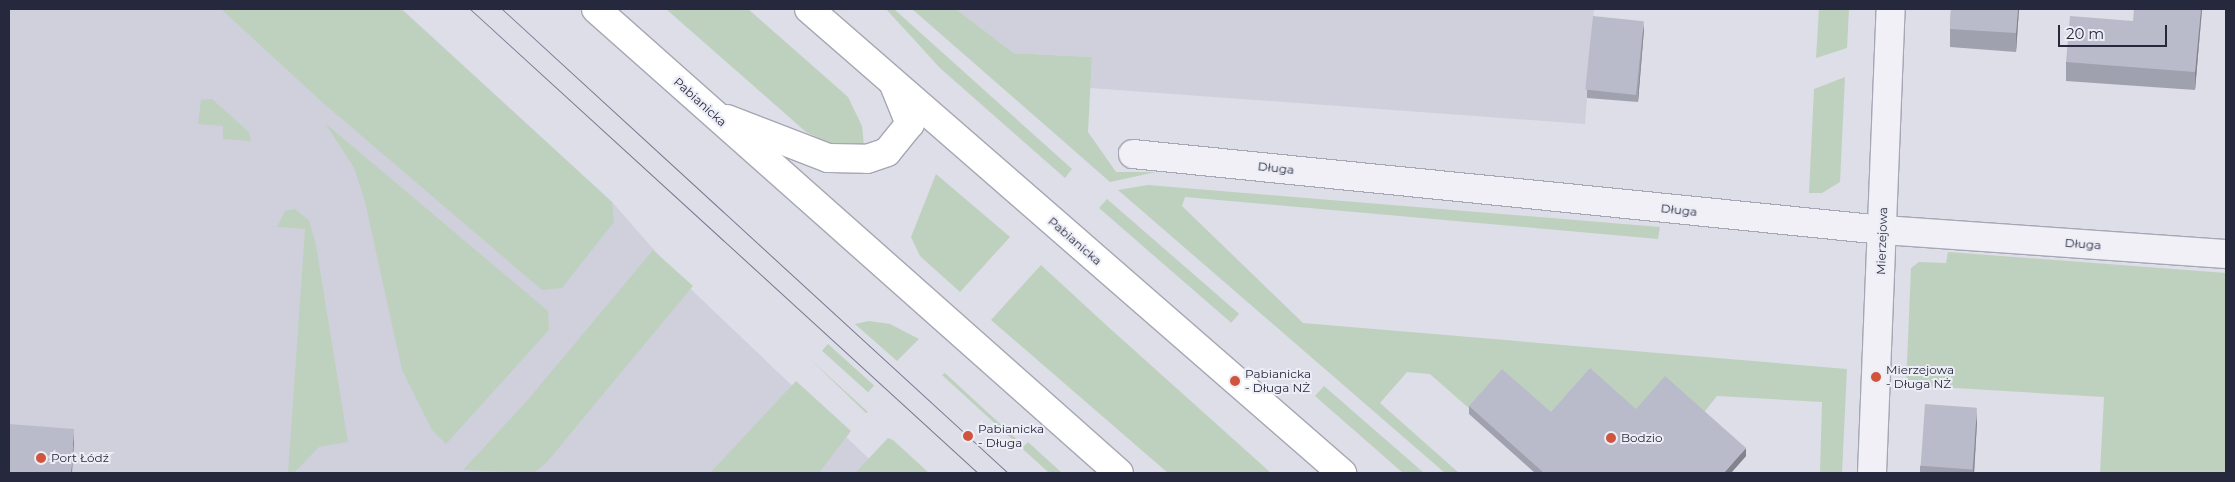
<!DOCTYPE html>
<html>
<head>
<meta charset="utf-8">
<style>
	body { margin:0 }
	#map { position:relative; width:2235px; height:482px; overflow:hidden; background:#dddee7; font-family:Montserrat,sans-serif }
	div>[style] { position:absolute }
	.built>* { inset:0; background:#cfd0dc }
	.green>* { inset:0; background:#bed1bf; transform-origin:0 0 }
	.roads { filter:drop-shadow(1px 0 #a6a7b4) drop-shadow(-1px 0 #a6a7b4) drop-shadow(0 1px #a6a7b4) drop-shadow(0 -1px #a6a7b4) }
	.minor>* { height:28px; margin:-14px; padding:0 14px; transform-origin:14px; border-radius:14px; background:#f0f0f6 }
	.tertiary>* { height:28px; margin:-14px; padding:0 14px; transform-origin:14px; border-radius:14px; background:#f0f0f6 }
	.primary>* { height:28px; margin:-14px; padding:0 14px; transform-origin:14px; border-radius:14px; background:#fff }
	.tram>* { height:1px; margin:-0.5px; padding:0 0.5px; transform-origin:0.5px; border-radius:0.5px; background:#767891 }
	.wall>* { inset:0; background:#a0a1ae }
	.shaded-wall>* { inset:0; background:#82838d }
	.building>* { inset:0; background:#babbca; transform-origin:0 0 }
	.dots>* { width:14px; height:14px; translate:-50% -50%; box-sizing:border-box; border:2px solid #ecedf5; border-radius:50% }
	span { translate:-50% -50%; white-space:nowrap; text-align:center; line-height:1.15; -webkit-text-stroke:4px #ecedf5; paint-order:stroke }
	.street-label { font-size:12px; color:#26283e }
	.poi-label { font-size:12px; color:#26283e }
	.left { translate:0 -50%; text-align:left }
	.frame { position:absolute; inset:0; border:10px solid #26283e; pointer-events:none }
	.scale { position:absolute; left:2058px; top:25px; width:109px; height:22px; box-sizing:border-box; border:2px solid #26283e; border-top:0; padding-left:6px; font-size:15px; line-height:18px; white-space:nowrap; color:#26283e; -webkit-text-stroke:4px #ecedf5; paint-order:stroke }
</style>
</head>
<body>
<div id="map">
	<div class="built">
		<i style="clip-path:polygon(9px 9px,402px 9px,613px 203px,677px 276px,884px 473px,9px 473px)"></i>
		<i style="clip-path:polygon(956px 9px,1594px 9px,1585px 124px,1090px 88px,1092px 57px,1012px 53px)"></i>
	</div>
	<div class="green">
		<i style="clip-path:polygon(221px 9px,401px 9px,612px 202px,614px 222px,562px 288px,542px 290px,322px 102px)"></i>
		<i style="clip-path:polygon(666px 9px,748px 9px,848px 97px,862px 126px,864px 146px,835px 146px,806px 132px)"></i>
		<i style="clip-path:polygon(886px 9px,894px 9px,1072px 169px,1065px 178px,940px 68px)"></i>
		<i style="clip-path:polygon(912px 9px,956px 9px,1013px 53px,1092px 57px,1088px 132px,1116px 172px,1156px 172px,1110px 182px)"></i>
		<i style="clip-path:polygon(1819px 9px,1849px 9px,1847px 48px,1816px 58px)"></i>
		<i style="clip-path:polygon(1845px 77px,1840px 182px,1822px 193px,1809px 193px,1814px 89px)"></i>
		<i style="clip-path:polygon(212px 99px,249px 132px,251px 141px,223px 139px,223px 126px,198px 124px,201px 100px)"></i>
		<i style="clip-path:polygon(325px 123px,548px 311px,549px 330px,446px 444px,432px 430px,402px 370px,365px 202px,354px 168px)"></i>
		<i style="clip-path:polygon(936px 174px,1010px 237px,960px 292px,920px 256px,911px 237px)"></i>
		<i style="clip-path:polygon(1148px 185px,1660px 227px,1658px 239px,1185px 197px,1182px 206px,1303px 323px,1847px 369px,1842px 473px,1820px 473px,1822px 402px,1717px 396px,1701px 416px,1551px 420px,1472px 411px,1430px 374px,1407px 372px,1380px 403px,1459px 473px,1445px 473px,1118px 190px)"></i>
		<i style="left:1107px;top:199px;width:175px;height:12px;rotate:41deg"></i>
		<i style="clip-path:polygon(295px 209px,309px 220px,316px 245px,348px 442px,319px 447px,294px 473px,288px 473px,305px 229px,277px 227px,285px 211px)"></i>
		<i style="clip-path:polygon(653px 250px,693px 286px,547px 462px,534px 473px,463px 470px,526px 402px)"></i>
		<i style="clip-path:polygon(1948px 252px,2226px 273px,2226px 473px,2100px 473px,2104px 397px,1906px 385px,1911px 268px,1919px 262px,1946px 263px)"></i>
		<i style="clip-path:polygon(1041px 265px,1105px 324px,1271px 473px,1168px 473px,991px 320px)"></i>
		<i style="clip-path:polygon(869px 321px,890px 324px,919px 339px,897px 361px,855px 324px)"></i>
		<i style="left:828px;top:344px;width:62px;height:9px;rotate:42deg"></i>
		<i style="clip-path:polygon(810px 359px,868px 412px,866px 413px)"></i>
		<i style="clip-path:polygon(945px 373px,1024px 446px,1028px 442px,1062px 473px,1049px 473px,942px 375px)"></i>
		<i style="clip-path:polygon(796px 381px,851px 431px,819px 473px,710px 473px)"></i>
		<i style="clip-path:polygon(1324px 386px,1424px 473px,1403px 473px,1315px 396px)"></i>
		<i style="clip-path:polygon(888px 438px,893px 440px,929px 473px,855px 473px)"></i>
	</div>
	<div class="roads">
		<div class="minor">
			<i style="left:1133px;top:154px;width:754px;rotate:5.79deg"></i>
		</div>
		<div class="tertiary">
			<i style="left:1883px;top:230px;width:344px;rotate:4deg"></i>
			<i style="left:1872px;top:473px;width:464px;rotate:-87.7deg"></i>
		</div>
		<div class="primary">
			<i style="left:596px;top:9px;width:699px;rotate:41.58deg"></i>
			<i style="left:809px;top:9px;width:707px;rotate:41.04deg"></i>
			<i style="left:727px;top:119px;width:108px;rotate:21.1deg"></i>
			<i style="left:828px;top:158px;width:39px;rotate:1deg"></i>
			<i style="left:867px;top:159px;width:21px;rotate:-19deg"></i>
			<i style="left:887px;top:152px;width:36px;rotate:-51deg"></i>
			<i style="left:910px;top:124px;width:40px;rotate:-112deg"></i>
		</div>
	</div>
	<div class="tram">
		<i style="left:470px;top:9px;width:688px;rotate:42.41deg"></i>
		<i style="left:502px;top:9px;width:687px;rotate:42.52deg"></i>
	</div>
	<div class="wall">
		<i style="clip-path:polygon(1951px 9px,2019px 9px,2016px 52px,1950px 47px,1950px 29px)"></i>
		<i style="clip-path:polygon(2202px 9px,2195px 90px,2066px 81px,2066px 62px,2133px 21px)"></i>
		<i style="clip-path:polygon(1644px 29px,1638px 102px,1587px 98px,1587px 90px)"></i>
		<i style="clip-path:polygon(1469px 406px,1551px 412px,1636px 409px,1746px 456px,1731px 473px,1535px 473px,1469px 414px)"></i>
		<i style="clip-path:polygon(1977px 422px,1974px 473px,1920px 473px,1920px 466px)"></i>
	</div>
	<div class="shaded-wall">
		<i style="clip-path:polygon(2018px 9px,2019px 9px,2016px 52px,2016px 33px)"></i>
		<i style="clip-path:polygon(2201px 9px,2202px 9px,2195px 90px,2195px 72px)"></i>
		<i style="clip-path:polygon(1644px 21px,1644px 29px,1638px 102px,1638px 94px)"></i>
		<i style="clip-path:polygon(1977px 408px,1977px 422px,1974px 473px,1973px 473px)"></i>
		<i style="clip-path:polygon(74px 429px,74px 443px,72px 473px,71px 473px)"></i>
		<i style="clip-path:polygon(1746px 448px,1746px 456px,1731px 473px,1724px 473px)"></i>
	</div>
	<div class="building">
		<i style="clip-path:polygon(1951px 9px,2018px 9px,2016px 33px,1950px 29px)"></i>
		<i style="clip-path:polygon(2134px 9px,2201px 9px,2195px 72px,2066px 62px,2070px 16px,2133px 21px)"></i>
		<i style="left:1593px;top:16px;width:51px;height:74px;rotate:6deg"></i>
		<i style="clip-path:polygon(1590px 368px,1636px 409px,1665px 376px,1746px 448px,1724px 473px,1544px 473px,1469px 406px,1502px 369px,1551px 412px)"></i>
		<i style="left:1925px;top:404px;width:52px;height:62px;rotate:4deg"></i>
		<i style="clip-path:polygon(9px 424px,74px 429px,71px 473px,9px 473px)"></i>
	</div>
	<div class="dots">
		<i style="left:1876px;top:377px;background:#d0553e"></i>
		<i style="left:1235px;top:381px;background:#d0553e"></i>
		<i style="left:968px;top:436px;background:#d0553e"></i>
		<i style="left:1611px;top:438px;background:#d0553e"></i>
		<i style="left:41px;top:458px;background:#d0553e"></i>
	</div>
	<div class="street-label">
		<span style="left:700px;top:102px;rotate:42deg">Pabianicka</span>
		<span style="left:1276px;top:168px;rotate:6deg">Długa</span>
		<span style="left:1679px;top:210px;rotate:6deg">Długa</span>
		<span style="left:1075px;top:241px;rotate:41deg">Pabianicka</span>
		<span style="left:1882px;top:241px;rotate:-88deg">Mierzejowa</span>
		<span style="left:2083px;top:244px;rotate:4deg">Długa</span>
	</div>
	<div class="poi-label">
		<span class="left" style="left:1886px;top:377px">Mierzejowa<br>- Długa NŻ</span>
		<span class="left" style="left:1245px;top:381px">Pabianicka<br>- Długa NŻ</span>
		<span class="left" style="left:978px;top:436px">Pabianicka<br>- Długa</span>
		<span class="left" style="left:1621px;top:438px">Bodzio</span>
		<span class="left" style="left:51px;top:458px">Port Łódź</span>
	</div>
	<div class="frame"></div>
	<div class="scale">20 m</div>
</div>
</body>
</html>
